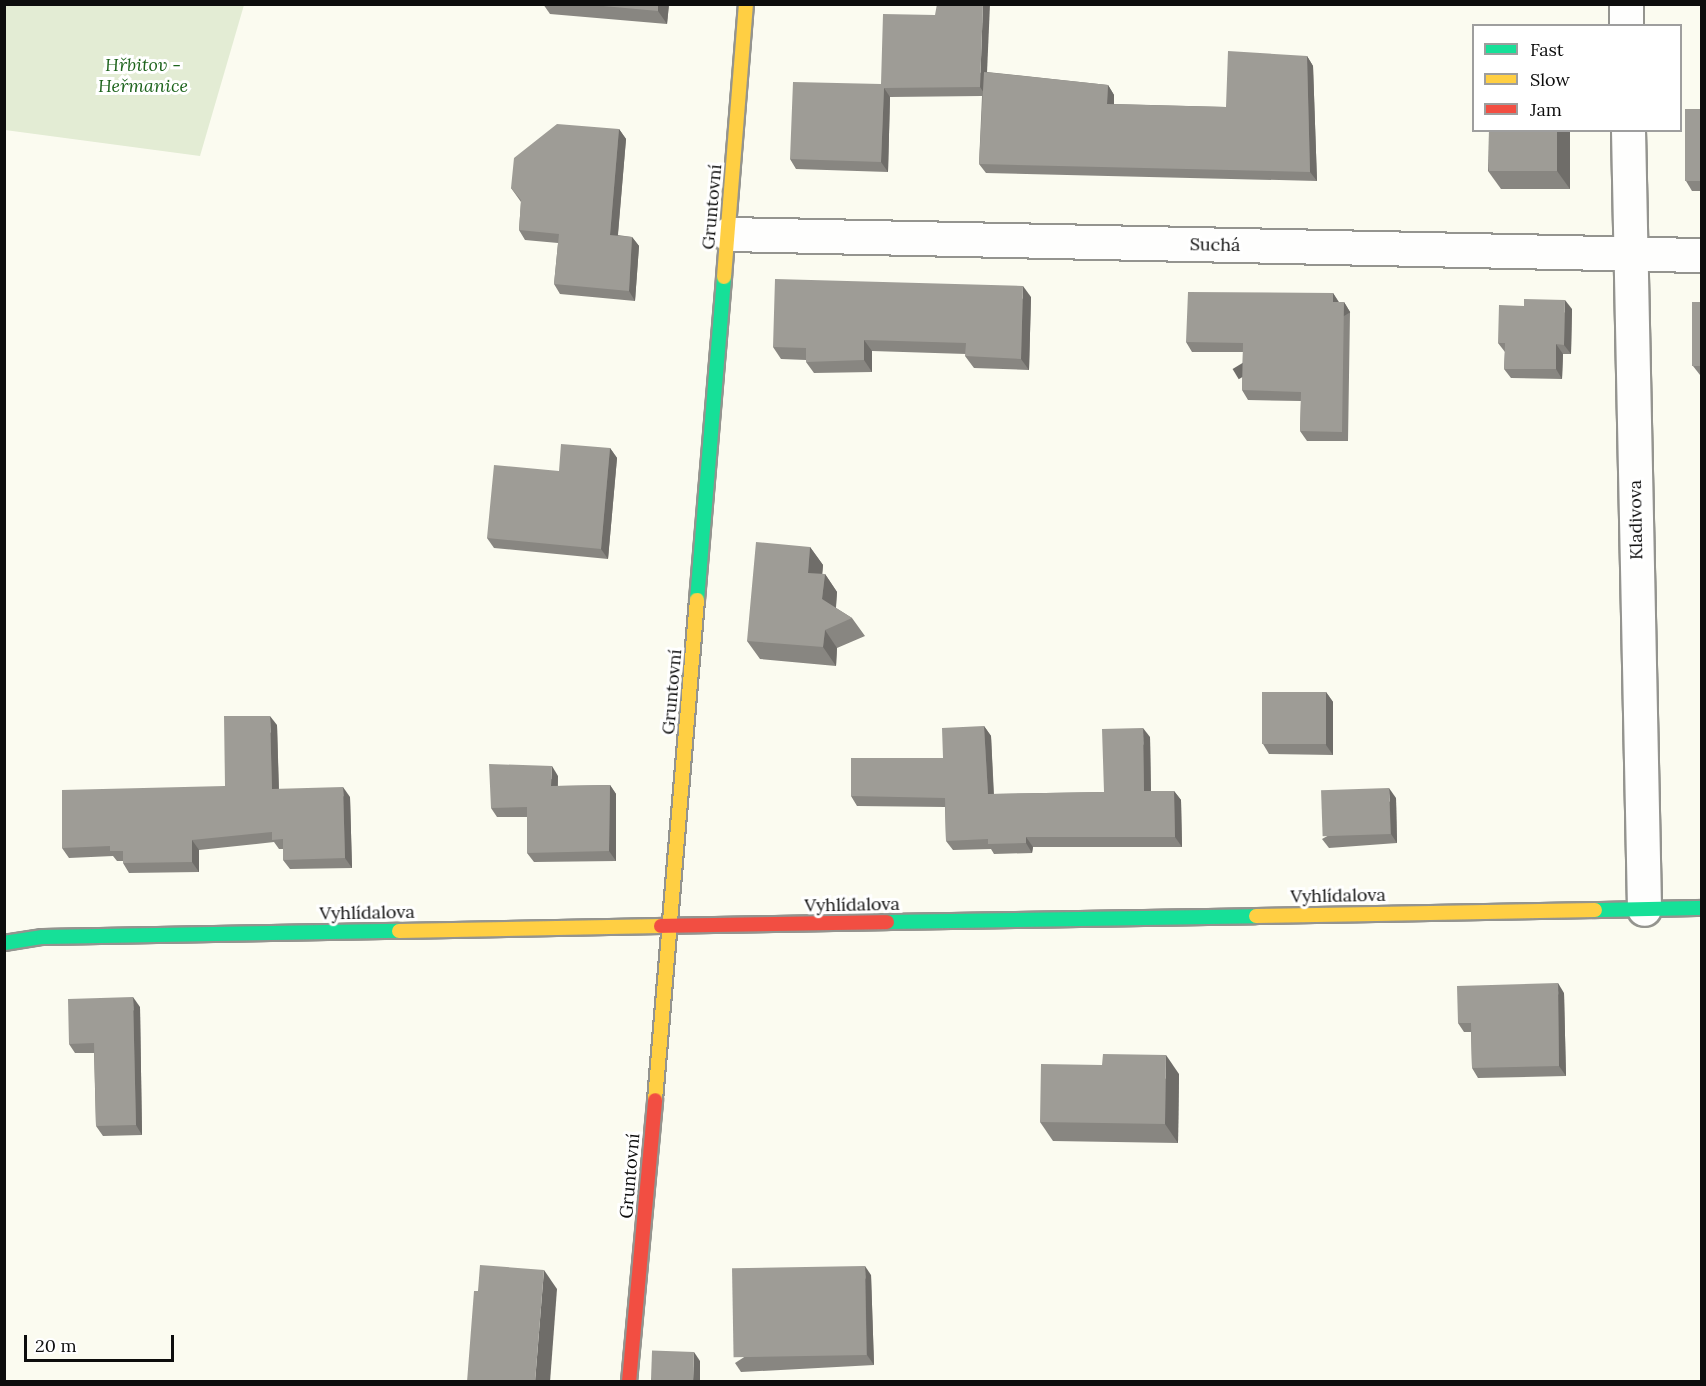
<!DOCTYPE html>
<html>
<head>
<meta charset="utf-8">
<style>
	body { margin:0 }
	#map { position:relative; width:1706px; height:1386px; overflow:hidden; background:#fbfbf0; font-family:Lora,serif }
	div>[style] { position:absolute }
	.cemetery>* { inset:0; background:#e3ecd4 }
	.roads { filter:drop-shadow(2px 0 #94948f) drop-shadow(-2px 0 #94948f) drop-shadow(0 2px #94948f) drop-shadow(0 -2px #94948f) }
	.street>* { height:33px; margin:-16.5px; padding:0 16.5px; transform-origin:16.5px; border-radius:16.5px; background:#fefefd }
	.fast>* { height:14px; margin:-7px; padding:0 7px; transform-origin:7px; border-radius:7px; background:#16e098 }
	.slow>* { height:14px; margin:-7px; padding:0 7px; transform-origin:7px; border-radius:7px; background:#ffcf43 }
	.jam>* { height:14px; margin:-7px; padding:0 7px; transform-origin:7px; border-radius:7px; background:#f24e42 }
	.wall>* { inset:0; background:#888681; transform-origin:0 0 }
	.shaded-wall>* { inset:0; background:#6f6d69; transform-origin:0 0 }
	.building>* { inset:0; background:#9e9c96; transform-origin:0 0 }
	span { translate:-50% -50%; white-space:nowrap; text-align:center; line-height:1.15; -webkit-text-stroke:6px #fff; paint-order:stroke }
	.park-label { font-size:18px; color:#1e641d; font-style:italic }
	.street-label { font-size:18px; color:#0d0d0d }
	.frame { position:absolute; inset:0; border:6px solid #0d0d0d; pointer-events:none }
	.legend { position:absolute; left:1472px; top:24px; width:210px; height:108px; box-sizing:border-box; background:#fff; border:2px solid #9e9e9e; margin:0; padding:8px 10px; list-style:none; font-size:18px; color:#0d0d0d }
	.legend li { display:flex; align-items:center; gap:12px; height:30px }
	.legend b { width:30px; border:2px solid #9e9e9e }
	.scale { position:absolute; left:24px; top:1335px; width:150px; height:27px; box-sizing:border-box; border:3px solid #0d0d0d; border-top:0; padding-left:8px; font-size:18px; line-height:21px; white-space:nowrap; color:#0d0d0d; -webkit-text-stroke:4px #fff; paint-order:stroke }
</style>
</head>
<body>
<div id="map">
	<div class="cemetery">
		<i style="clip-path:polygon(5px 4px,244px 5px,200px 156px,5px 130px)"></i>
	</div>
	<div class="roads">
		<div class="street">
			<i style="left:1626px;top:4px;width:22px;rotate:90deg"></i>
			<i style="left:1628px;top:130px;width:779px;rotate:88.82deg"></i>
			<i style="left:728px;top:234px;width:974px;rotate:1.24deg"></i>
		</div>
		<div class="fast">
			<i style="left:697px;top:600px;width:324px;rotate:-85.2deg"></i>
			<i style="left:1595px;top:910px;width:107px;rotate:-1.1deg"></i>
			<i style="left:887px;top:922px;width:369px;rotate:-0.9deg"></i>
			<i style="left:4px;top:943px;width:39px;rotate:-9deg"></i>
			<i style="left:43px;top:937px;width:356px;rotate:-1deg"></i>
		</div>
		<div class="slow">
			<i style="left:724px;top:277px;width:274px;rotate:-85.4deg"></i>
			<i style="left:1256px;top:916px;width:339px;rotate:-1deg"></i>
			<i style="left:399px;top:931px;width:262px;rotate:-1.1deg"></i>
			<i style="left:655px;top:1100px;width:502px;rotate:-85.2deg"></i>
		</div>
		<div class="jam">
			<i style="left:661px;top:926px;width:226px;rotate:-1deg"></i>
			<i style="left:629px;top:1382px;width:283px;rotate:-84.7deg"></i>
		</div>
	</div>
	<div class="wall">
		<i style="clip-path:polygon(543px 4px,669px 4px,667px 24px,550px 14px)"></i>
		<i style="left:1688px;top:4px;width:13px;height:2px"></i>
		<i style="clip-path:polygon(1307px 56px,1313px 66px,1317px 181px,986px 173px,979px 164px,982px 96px,890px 97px,888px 172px,796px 169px,790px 159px,881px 84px,987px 72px,1108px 85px,1114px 95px,1114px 104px,1226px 107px)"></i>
		<i style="clip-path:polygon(1701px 109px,1701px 191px,1692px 191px,1686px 181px)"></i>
		<i style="clip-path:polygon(619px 129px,626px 139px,618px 235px,632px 237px,639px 246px,635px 301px,560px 294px,554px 284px,558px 243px,525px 240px,519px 230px,521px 202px,511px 188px)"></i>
		<i style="clip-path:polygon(1489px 130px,1570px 130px,1570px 189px,1501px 189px,1488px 171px)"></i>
		<i style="clip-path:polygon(1333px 293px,1339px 302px,1344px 302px,1350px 312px,1348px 441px,1307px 441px,1300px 431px,1301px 401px,1248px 400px,1242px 390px,1243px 352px,1192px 352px,1186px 342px)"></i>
		<i style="clip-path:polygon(1031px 297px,1029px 370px,974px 368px,965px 356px,966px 354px,872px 351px,872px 372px,814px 373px,806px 362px,806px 360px,781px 359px,773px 347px)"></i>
		<i style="clip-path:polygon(1701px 302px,1701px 375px,1700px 375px,1693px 366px)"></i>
		<i style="clip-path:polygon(1572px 309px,1571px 354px,1563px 354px,1562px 379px,1511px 378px,1504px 369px,1505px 352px,1498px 343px)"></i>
		<i style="clip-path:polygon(610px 448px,617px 458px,608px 559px,494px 548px,487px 538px,559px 471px)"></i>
		<i style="clip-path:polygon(810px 547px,823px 565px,822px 574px,825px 574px,837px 592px,836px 608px,852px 618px,865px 636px,837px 648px,836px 666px,760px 659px,747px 641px)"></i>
		<i style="clip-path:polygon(1326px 692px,1333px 702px,1333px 755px,1269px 754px,1263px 744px)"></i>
		<i style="clip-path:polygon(277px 725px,279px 789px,350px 797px,352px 868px,290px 869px,283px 860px,283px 849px,279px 849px,274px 842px,199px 850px,199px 872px,129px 873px,123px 863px,123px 861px,117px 861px,113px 856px,69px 858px,62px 848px,225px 786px)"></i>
		<i style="clip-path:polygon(984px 726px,991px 736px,994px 794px,1104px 792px,1150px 737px,1151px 791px,1174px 791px,1181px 800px,1182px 847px,1033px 847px,1032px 853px,994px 854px,991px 849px,953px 850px,946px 841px,945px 807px,857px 806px,851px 796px,943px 758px)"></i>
		<i style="clip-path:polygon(558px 776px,558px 786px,610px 785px,616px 794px,616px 861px,534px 862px,527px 853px,527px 817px,497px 817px,491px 808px)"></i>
		<i style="clip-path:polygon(1396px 798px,1397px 843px,1329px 848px,1322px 839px)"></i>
		<i style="clip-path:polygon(1564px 993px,1566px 1076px,1478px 1078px,1472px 1068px,1471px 1032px,1464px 1032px,1458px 1023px)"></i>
		<i style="clip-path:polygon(140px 1007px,142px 1135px,103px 1136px,96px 1126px,94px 1053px,75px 1053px,69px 1044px)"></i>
		<i style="clip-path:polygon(1179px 1074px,1178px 1143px,1053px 1141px,1040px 1122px)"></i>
		<i style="clip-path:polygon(871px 1275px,874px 1365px,741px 1372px,735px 1363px)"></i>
	</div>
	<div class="shaded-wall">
		<i style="clip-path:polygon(658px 4px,669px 4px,667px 24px,658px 11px)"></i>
		<i style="clip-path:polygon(983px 4px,990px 4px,986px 96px,980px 87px)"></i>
		<i style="clip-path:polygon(1307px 56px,1313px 66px,1317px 181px,1310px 172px)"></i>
		<i style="clip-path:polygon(1108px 85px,1114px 95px,1114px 113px,1107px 104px)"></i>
		<i style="clip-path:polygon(884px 88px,890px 97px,888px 172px,881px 162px)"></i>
		<i style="clip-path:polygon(619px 129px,626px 139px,617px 244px,610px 235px)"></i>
		<i style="clip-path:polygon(1557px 130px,1570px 130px,1570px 189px,1557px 171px)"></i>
		<i style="clip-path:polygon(632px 237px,639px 246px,635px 301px,629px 291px)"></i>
		<i style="clip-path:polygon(1023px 286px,1031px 297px,1029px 370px,1021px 359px)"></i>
		<i style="clip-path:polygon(1333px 293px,1339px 303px,1333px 302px)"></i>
		<i style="clip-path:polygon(1565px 300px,1572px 309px,1571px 354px,1564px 345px)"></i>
		<i style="left:1344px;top:302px;width:12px;height:130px;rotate:59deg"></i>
		<i style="clip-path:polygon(864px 340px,872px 351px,872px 372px,864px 360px)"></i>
		<i style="clip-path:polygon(1556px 344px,1563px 354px,1562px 379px,1556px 369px)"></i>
		<i style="clip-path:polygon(610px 448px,617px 458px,608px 559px,601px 549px)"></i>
		<i style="clip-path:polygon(810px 547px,823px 565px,821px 591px,808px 573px)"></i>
		<i style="clip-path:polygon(825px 574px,837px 592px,835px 617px,822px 599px)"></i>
		<i style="clip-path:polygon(825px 630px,837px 648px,836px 666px,823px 647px)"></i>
		<i style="clip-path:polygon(1326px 692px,1333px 702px,1333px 755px,1326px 745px)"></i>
		<i style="clip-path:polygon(270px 716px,277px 725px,279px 799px,272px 789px)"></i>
		<i style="clip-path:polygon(984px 726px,991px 736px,994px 804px,988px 794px)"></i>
		<i style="clip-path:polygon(1143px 728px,1150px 737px,1151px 801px,1144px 791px)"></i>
		<i style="clip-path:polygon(552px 766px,558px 776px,557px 795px,551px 786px)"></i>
		<i style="clip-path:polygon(610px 785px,616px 794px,616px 861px,609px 851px)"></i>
		<i style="clip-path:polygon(343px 787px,350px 797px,352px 868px,345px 858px)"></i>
		<i style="clip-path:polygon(1389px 788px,1396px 798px,1397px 843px,1391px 834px)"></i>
		<i style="clip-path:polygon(1174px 791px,1181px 800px,1182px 847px,1175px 837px)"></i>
		<i style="clip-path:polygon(1026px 837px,1033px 847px,1032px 853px,1026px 843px)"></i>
		<i style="clip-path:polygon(192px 840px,199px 850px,199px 872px,192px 862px)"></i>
		<i style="clip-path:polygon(1558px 983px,1564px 993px,1566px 1076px,1559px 1066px)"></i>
		<i style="clip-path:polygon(133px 997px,140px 1007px,142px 1135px,136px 1125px)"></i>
		<i style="clip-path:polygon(1166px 1055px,1179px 1074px,1178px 1143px,1165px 1124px)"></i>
		<i style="clip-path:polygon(865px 1266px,871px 1275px,874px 1365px,867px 1355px)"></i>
		<i style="clip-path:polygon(544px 1270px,557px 1289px,550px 1382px,535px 1382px)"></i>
		<i style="clip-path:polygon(694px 1352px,700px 1361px,700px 1382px,693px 1382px)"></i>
	</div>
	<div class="building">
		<i style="clip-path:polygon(581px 4px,658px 4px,658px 11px)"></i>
		<i style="clip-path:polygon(937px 4px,983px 4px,980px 87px,884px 88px,881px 162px,790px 159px,793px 82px,881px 84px,883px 14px,935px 15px)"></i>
		<i style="clip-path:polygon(1228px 51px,1307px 56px,1310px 172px,979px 164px,984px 72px,1108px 85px,1107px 104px,1226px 107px)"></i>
		<i style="left:1685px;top:109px;width:16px;height:72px"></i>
		<i style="clip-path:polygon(557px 124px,619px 129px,610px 235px,632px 237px,629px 291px,554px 284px,559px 234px,519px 230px,521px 200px,511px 188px,514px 158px)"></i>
		<i style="left:1489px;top:130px;width:68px;height:41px"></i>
		<i style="clip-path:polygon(775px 279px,1023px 286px,1021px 359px,965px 356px,966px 343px,864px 340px,864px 360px,806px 362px,806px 348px,773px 347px)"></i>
		<i style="clip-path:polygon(1188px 292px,1333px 293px,1333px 302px,1344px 302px,1342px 432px,1300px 431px,1301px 392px,1242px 390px,1243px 343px,1186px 342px)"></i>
		<i style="clip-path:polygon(1524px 299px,1565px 300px,1564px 345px,1556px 344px,1556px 369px,1504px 369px,1505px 343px,1498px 343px,1499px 305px,1524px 306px)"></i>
		<i style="left:1692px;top:302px;width:9px;height:64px"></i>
		<i style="clip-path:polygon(561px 444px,610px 448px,601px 549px,487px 538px,494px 465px,559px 471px)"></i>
		<i style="clip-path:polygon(756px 542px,810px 547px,808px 573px,825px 574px,822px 599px,852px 618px,825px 630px,823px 647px,747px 641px)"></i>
		<i style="left:1262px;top:692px;width:64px;height:52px"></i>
		<i style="clip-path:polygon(224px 716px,270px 716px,272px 789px,343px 787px,345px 858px,283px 860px,283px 839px,272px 840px,272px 832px,192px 840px,192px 862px,123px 863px,123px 851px,110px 851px,110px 846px,62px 848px,62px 790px,225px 786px)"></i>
		<i style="clip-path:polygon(984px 726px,988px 794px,1104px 792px,1102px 729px,1143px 728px,1144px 791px,1174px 791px,1175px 837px,1026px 837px,1026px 843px,988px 844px,988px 839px,946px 841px,945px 798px,851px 796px,851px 758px,943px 758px,942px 728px)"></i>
		<i style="clip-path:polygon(489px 764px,552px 766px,551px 786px,610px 785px,609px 851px,527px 853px,527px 807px,491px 808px)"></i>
		<i style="left:1389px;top:788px;width:46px;height:68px;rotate:88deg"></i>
		<i style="clip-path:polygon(1558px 983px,1559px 1066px,1472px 1068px,1471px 1023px,1458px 1023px,1457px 986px)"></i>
		<i style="clip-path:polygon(133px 997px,136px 1125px,96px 1126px,94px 1043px,69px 1044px,68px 999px)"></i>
		<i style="clip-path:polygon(1103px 1054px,1166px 1055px,1165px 1124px,1040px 1122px,1041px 1064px,1102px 1065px)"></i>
		<i style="clip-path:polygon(480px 1265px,544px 1270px,535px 1382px,467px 1382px,474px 1291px,478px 1291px)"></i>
		<i style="left:865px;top:1266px;width:89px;height:133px;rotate:89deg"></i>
		<i style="left:694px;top:1352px;width:30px;height:42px;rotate:92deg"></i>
	</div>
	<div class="park-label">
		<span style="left:143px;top:76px">Hřbitov -<br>Heřmanice</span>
	</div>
	<div class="street-label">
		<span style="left:712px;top:207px;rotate:-85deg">Gruntovní</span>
		<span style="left:1215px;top:245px;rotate:1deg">Suchá</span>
		<span style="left:1636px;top:520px;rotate:-91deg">Kladivova</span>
		<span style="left:672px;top:692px;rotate:-85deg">Gruntovní</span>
		<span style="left:1338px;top:896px;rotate:-1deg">Vyhlídalova</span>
		<span style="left:852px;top:905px;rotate:-1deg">Vyhlídalova</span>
		<span style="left:367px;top:913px;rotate:-1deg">Vyhlídalova</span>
		<span style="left:630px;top:1176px;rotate:-85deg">Gruntovní</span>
	</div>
	<div class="frame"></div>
	<ul class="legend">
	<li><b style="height:8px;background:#16e098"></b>Fast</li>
	<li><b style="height:8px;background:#ffcf43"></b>Slow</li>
	<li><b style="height:8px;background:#f24e42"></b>Jam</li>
	</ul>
	<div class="scale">20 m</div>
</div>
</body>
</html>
